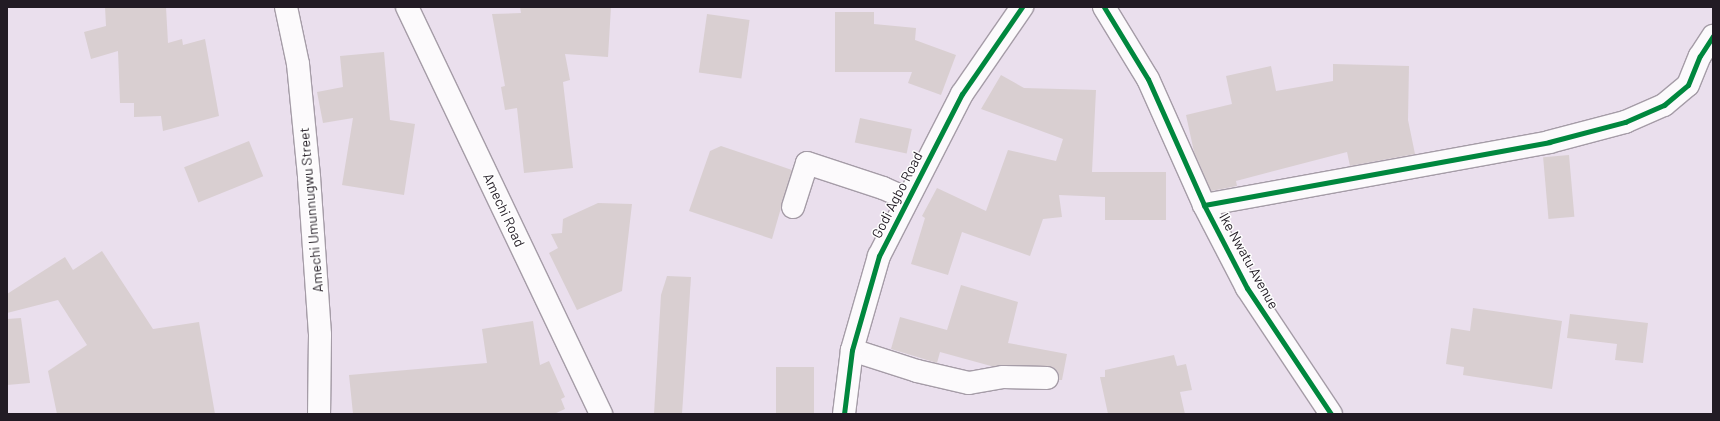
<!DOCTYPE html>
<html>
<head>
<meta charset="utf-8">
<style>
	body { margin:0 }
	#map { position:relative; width:1720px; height:421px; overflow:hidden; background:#eadfed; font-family:Barlow,sans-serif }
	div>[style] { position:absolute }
	.building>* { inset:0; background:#d9cfd1; transform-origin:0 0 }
	.roads { filter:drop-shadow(1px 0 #a59ca7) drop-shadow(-1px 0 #a59ca7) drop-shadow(0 1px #a59ca7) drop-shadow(0 -1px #a59ca7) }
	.minor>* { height:22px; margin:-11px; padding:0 11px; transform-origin:11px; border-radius:11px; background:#fcfafc }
	.major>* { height:22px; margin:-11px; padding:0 11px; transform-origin:11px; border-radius:11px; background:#fcfafc }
	.cycleway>* { height:5px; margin:-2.5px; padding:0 2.5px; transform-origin:2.5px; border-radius:2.5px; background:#00873e }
	span { translate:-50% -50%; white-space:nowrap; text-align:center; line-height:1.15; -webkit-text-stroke:3px #fff; paint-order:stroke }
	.street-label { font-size:14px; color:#221b24 }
	.frame { position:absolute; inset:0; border:8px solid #221b24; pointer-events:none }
</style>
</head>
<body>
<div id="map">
	<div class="building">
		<i style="clip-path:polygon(105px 7px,166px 7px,168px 43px,182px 39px,183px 45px,205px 39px,219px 116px,163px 131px,161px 116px,134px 117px,134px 103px,120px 103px,118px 51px,91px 59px,84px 32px,106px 26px)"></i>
		<i style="clip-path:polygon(520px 7px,611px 7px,608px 57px,565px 54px,570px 80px,563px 82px,573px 168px,524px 173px,517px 108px,505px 110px,501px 87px,505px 86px,492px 14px,521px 13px)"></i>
		<i style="clip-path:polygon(835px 12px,874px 12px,874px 24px,916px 28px,915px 40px,956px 55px,941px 95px,908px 83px,912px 72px,835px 72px)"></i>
		<i style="left:707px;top:14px;width:43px;height:59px;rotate:8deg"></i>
		<i style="clip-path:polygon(384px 52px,390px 120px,415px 124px,404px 195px,342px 185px,353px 118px,323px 123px,317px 92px,343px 87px,340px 56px)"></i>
		<i style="clip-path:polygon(1333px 64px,1409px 66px,1408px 120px,1415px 154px,1350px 166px,1347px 152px,1236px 181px,1237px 186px,1211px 191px,1194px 152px,1186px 115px,1232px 104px,1226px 76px,1271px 66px,1276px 91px,1333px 81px)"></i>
		<i style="clip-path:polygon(1001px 75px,1024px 88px,1096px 90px,1092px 172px,1166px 172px,1166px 220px,1105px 220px,1105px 197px,1059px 195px,1062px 217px,1043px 219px,1030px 256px,962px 232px,948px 275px,911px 264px,925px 218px,922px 216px,937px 188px,986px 211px,1008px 150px,1056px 161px,1063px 139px,981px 109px)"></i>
		<i style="left:860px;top:118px;width:53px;height:25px;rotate:12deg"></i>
		<i style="left:249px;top:141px;width:38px;height:70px;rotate:68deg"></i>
		<i style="clip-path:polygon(721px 146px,792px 170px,772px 239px,689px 211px,710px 151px)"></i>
		<i style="left:1569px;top:155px;width:62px;height:26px;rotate:85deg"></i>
		<i style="clip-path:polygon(598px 203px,632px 204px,622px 291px,577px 310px,549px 253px,558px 248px,551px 234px,562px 233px,563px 219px)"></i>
		<i style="clip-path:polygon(102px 251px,153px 329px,199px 322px,215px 414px,57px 414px,48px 371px,87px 345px,58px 300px,7px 313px,7px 294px,65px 257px,73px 270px)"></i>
		<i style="clip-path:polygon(667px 276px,691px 277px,682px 414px,654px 414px,661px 295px)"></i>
		<i style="clip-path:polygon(961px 285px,1018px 302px,1008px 343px,1067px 354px,1062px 380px,1059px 380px,1058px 372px,1054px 368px,1048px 366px,991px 366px,940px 352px,937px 363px,891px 349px,900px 317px,947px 330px)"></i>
		<i style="clip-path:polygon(1473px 308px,1562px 321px,1552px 389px,1463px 375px,1464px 367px,1446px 364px,1451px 328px,1470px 331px)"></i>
		<i style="clip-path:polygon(1570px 314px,1648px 323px,1643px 363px,1615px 360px,1617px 344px,1567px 338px)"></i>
		<i style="clip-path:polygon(21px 318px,30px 383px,7px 385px,7px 319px)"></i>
		<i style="clip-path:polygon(533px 321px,540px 365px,549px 361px,565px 397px,561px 399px,565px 409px,554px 414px,353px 414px,349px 375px,487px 363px,482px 329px)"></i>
		<i style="clip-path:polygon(1174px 355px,1177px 366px,1186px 364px,1192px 390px,1180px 392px,1185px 414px,1108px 414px,1100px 377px,1105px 377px,1105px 370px)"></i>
		<i style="left:776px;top:367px;width:38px;height:47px"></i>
	</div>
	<div class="roads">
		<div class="minor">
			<i style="left:286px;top:7px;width:58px;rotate:78.1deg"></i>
			<i style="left:298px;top:64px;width:114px;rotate:84.4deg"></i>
			<i style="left:309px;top:177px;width:158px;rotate:86deg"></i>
			<i style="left:320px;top:335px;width:79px;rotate:90.7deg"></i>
			<i style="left:1104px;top:7px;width:84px;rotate:58.6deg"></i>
			<i style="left:1148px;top:79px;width:138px;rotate:66deg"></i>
			<i style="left:1204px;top:205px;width:93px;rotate:62.6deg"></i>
			<i style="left:1247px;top:288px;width:151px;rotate:56.3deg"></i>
			<i style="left:1204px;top:205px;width:351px;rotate:-10.3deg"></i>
			<i style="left:1549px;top:142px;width:79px;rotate:-14.7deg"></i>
			<i style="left:1625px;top:122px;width:43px;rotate:-23.6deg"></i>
			<i style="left:1664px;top:105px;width:31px;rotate:-40deg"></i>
			<i style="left:1688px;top:85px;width:31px;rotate:-68deg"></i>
			<i style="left:1700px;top:56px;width:24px;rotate:-57deg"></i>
			<i style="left:793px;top:207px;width:46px;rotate:-72.3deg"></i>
			<i style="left:807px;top:163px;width:80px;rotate:18.2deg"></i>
			<i style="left:883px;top:188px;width:27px;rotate:24deg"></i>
			<i style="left:852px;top:350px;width:68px;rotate:17.9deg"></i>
			<i style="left:917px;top:371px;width:53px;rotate:13deg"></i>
			<i style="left:969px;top:383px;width:35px;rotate:-10deg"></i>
			<i style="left:1003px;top:377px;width:44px;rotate:1.3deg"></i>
			<i style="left:844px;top:414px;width:64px;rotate:-82.9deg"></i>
			<i style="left:852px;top:350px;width:98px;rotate:-74deg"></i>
			<i style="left:879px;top:256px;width:182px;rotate:-62.9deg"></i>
			<i style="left:962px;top:94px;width:106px;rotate:-55.4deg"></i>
		</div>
		<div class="major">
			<i style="left:407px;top:7px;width:451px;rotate:64.5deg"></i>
		</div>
	</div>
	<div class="cycleway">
		<i style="left:1104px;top:7px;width:84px;rotate:58.6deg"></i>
		<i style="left:1148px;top:79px;width:138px;rotate:66deg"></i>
		<i style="left:1204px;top:205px;width:93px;rotate:62.6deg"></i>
		<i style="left:1247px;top:288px;width:151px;rotate:56.3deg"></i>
		<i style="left:1204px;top:205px;width:351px;rotate:-10.3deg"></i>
		<i style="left:1549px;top:142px;width:79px;rotate:-14.7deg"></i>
		<i style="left:1625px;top:122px;width:43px;rotate:-23.6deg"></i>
		<i style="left:1664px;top:105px;width:31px;rotate:-40deg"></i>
		<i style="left:1688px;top:85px;width:31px;rotate:-68deg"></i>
		<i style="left:1700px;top:56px;width:24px;rotate:-57deg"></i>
		<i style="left:844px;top:414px;width:64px;rotate:-82.9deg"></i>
		<i style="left:852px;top:350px;width:98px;rotate:-74deg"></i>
		<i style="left:879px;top:256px;width:182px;rotate:-62.9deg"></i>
		<i style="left:962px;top:94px;width:106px;rotate:-55.4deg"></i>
	</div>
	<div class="street-label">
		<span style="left:897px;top:195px;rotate:-63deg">Godi Agbo Road</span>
		<span style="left:311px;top:210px;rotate:-95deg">Amechi Umunnugwu Street</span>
		<span style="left:504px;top:210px;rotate:65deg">Amechi Road</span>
		<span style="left:1249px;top:261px;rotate:61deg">Ike Nwatu Avenue</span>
	</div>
	<div class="frame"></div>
</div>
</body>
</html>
